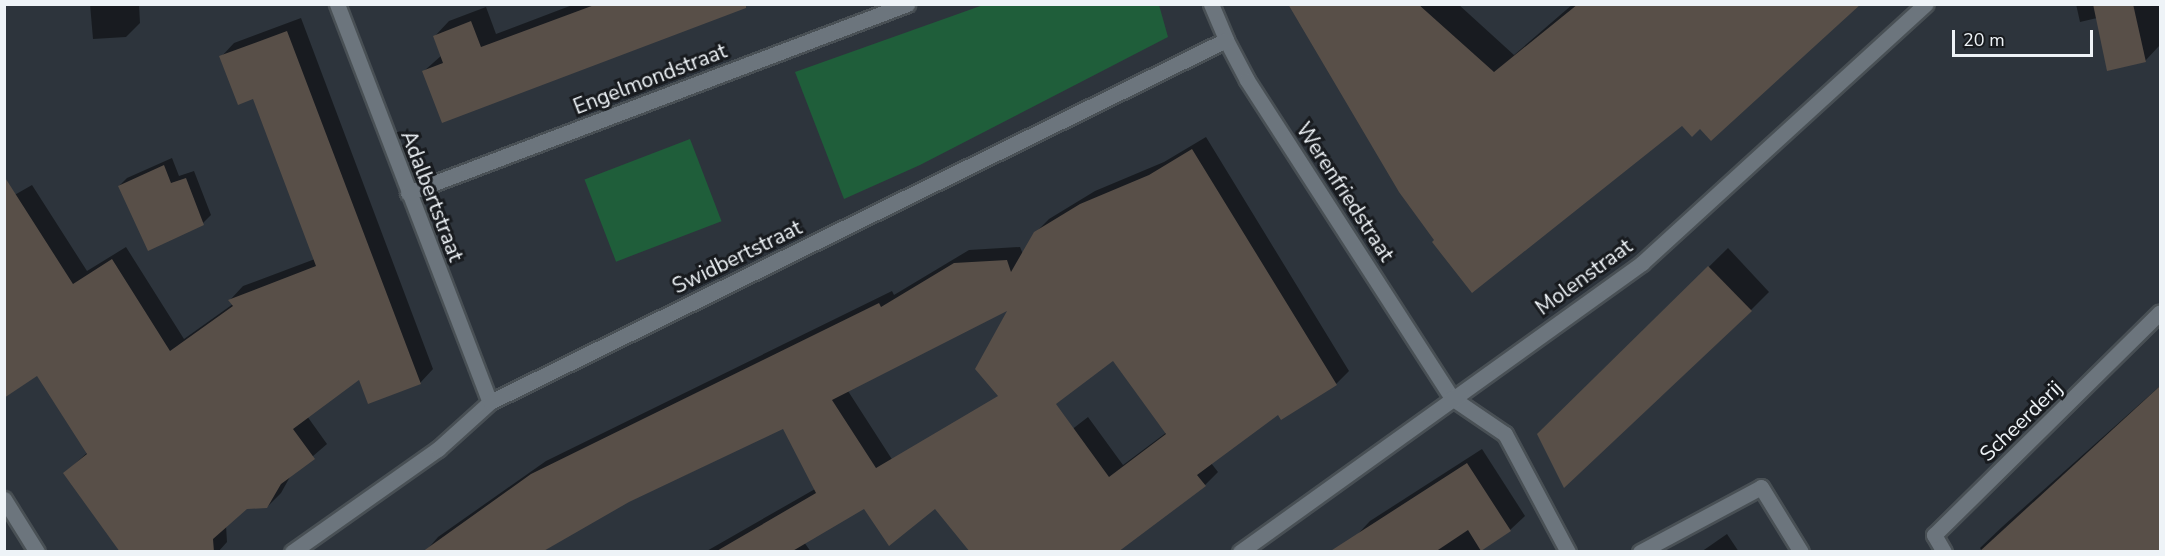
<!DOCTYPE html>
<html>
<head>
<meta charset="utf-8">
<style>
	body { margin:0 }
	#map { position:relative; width:2165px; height:556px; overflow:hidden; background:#2d343c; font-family:"Nunito Sans",sans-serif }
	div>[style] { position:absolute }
	.green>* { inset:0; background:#1f5e3a; transform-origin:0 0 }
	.shadow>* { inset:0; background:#0007 }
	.building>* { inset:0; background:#584f48 }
	.roads { filter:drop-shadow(2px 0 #495055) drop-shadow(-2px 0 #495055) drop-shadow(0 2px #495055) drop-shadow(0 -2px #495055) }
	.service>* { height:15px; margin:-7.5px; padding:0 7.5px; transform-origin:7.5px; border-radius:7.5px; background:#6c757d }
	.minor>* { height:15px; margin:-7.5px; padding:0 7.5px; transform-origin:7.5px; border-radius:7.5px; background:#6c757d }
	.tertiary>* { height:15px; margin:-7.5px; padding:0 7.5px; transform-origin:7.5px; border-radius:7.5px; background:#6c757d }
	span { translate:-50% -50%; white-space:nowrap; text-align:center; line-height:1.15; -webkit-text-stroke:6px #181b1f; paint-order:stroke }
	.street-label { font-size:21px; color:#eef3f7 }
	.frame { position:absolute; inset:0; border:6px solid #eef3f7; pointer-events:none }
	.scale { position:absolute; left:1952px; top:30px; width:141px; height:27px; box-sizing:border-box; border:3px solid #eef3f7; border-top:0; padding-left:8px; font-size:18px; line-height:21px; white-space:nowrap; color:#eef3f7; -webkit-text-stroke:4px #181b1f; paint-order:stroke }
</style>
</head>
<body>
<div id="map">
	<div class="green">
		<i style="clip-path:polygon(986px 4px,1159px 5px,1168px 37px,920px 165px,844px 199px,795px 72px)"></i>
		<i style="left:690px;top:139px;width:88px;height:113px;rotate:69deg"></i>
	</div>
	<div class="shadow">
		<i style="clip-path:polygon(90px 4px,139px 4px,140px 23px,126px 37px,93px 39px)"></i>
		<i style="clip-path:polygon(575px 4px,752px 4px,443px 121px,424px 71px,442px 55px,435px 36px,449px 21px,486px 7px,496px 34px)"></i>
		<i style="clip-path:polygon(1424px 4px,1458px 4px,1514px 55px,1573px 4px,1859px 4px,1700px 127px,1682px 124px,1435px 240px,1404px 18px)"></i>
		<i style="clip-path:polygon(2076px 4px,2160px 4px,2160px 45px,2145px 61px,2097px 18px,2080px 22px)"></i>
		<i style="clip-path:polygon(301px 18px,433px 369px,420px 383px,359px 377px,307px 416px,327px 444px,291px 475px,281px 493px,267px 507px,246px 508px,226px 525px,227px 542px,218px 552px,175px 552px,65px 473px,88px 452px,4px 201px,32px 185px,87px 271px,126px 247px,184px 339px,233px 304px,230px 300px,243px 286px,315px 259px,254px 97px,221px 57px,234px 43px)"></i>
		<i style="clip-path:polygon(1206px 137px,1349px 371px,1336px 384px,1279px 412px,1211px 463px,1218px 472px,1205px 485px,964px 513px,1088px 417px,1123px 465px,1167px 432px,1114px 359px,1011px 308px,848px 391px,904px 478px,804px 542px,811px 552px,705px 552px,815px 489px,784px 427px,687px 474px,648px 491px,542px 548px,545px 551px,425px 552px,438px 537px,546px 461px,892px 291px,894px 295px,969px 250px,1020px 247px,1023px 254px,1035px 233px,1049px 219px,1095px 191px,1164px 162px)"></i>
		<i style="clip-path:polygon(172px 158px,179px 176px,194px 171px,211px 215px,203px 223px,119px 186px,127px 178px)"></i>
		<i style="clip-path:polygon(1728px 248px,1769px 292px,1751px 310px,1539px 434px)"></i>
		<i style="clip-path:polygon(2160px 386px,2160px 552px,1983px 552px,1980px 548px,2002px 527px)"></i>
		<i style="clip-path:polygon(1482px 449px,1525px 516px,1510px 530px,1477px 552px,1366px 552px,1356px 536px,1370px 521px)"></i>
		<i style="clip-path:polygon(1727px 534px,1739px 552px,1701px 552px)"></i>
	</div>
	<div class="building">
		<i style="clip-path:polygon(597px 4px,746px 4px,746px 8px,442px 123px,422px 71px,443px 63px,433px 36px,471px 21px,481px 47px)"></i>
		<i style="clip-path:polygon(1288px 4px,1418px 4px,1494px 72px,1578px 4px,1861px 4px,1711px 141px,1700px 129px,1692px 137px,1682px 126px,1472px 293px,1432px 242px,1434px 240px,1399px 192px)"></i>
		<i style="clip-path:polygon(2093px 4px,2133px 4px,2146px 62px,2107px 71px)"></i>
		<i style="clip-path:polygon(287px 31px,421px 384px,368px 404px,359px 380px,293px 429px,315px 459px,281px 484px,267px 508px,247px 509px,213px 539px,214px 552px,120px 552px,63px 473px,87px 454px,37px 376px,4px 398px,4px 176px,73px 284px,112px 259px,170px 351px,233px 306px,228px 300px,316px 266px,253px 99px,238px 105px,219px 56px)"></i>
		<i style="clip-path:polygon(evenodd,1192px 149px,1337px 385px,1281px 420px,1278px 415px,1197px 475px,1206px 486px,1118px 552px,970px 552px,935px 509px,889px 546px,864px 509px,791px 552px,715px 552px,816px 493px,783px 429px,629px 502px,542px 552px,422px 552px,531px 474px,879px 303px,881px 307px,954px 263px,1007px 260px,1011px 272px,1034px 232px,1080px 204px,1149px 175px,1192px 149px,1007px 311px,975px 369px,998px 396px,876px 468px,832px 400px,1007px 311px,1192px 149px,1113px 361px,1166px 434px,1109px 477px,1056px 404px,1113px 361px)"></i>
		<i style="clip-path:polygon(164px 165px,171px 183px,186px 178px,204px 225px,148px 251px,118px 186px)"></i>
		<i style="clip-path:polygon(1708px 266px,1752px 311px,1564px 488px,1537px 434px)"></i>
		<i style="clip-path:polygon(2160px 386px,2160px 552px,1979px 552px,2112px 430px)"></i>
		<i style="clip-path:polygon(1467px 463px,1511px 531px,1481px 551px,1468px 530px,1435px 552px,1329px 552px)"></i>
	</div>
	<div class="roads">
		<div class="service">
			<i style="left:1640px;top:552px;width:137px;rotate:-28.2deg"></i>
			<i style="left:1761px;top:487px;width:76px;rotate:58.4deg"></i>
			<i style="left:1944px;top:552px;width:20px;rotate:-120deg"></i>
			<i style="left:1934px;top:535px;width:317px;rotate:-44.6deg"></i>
		</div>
		<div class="minor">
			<i style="left:337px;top:4px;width:426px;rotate:69deg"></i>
			<i style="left:1211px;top:4px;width:39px;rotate:67deg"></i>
			<i style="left:1226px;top:40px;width:45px;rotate:62.3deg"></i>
			<i style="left:1247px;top:80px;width:378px;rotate:57.2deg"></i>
			<i style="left:1452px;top:398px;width:64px;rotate:34.2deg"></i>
			<i style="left:1505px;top:434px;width:134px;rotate:61.9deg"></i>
			<i style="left:408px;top:193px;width:534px;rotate:-20.74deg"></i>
			<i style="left:4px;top:499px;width:62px;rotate:58.1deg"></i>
			<i style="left:292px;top:552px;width:179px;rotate:-35.2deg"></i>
			<i style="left:438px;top:449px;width:70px;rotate:-42.1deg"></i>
			<i style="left:490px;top:402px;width:820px;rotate:-26.19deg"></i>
		</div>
		<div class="tertiary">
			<i style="left:1240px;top:552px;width:495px;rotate:-35.7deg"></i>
			<i style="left:1642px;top:263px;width:384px;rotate:-42.4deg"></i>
		</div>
	</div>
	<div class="street-label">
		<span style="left:650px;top:79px;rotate:-21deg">Engelmondstraat</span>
		<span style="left:1345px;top:192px;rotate:57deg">Werenfriedstraat</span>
		<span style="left:432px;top:196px;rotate:69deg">Adalbertstraat</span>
		<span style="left:737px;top:257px;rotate:-26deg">Swidbertstraat</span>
		<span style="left:1584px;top:277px;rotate:-36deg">Molenstraat</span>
		<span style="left:2021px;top:421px;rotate:-44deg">Scheerderij</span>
	</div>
	<div class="frame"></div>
	<div class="scale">20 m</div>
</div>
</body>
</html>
